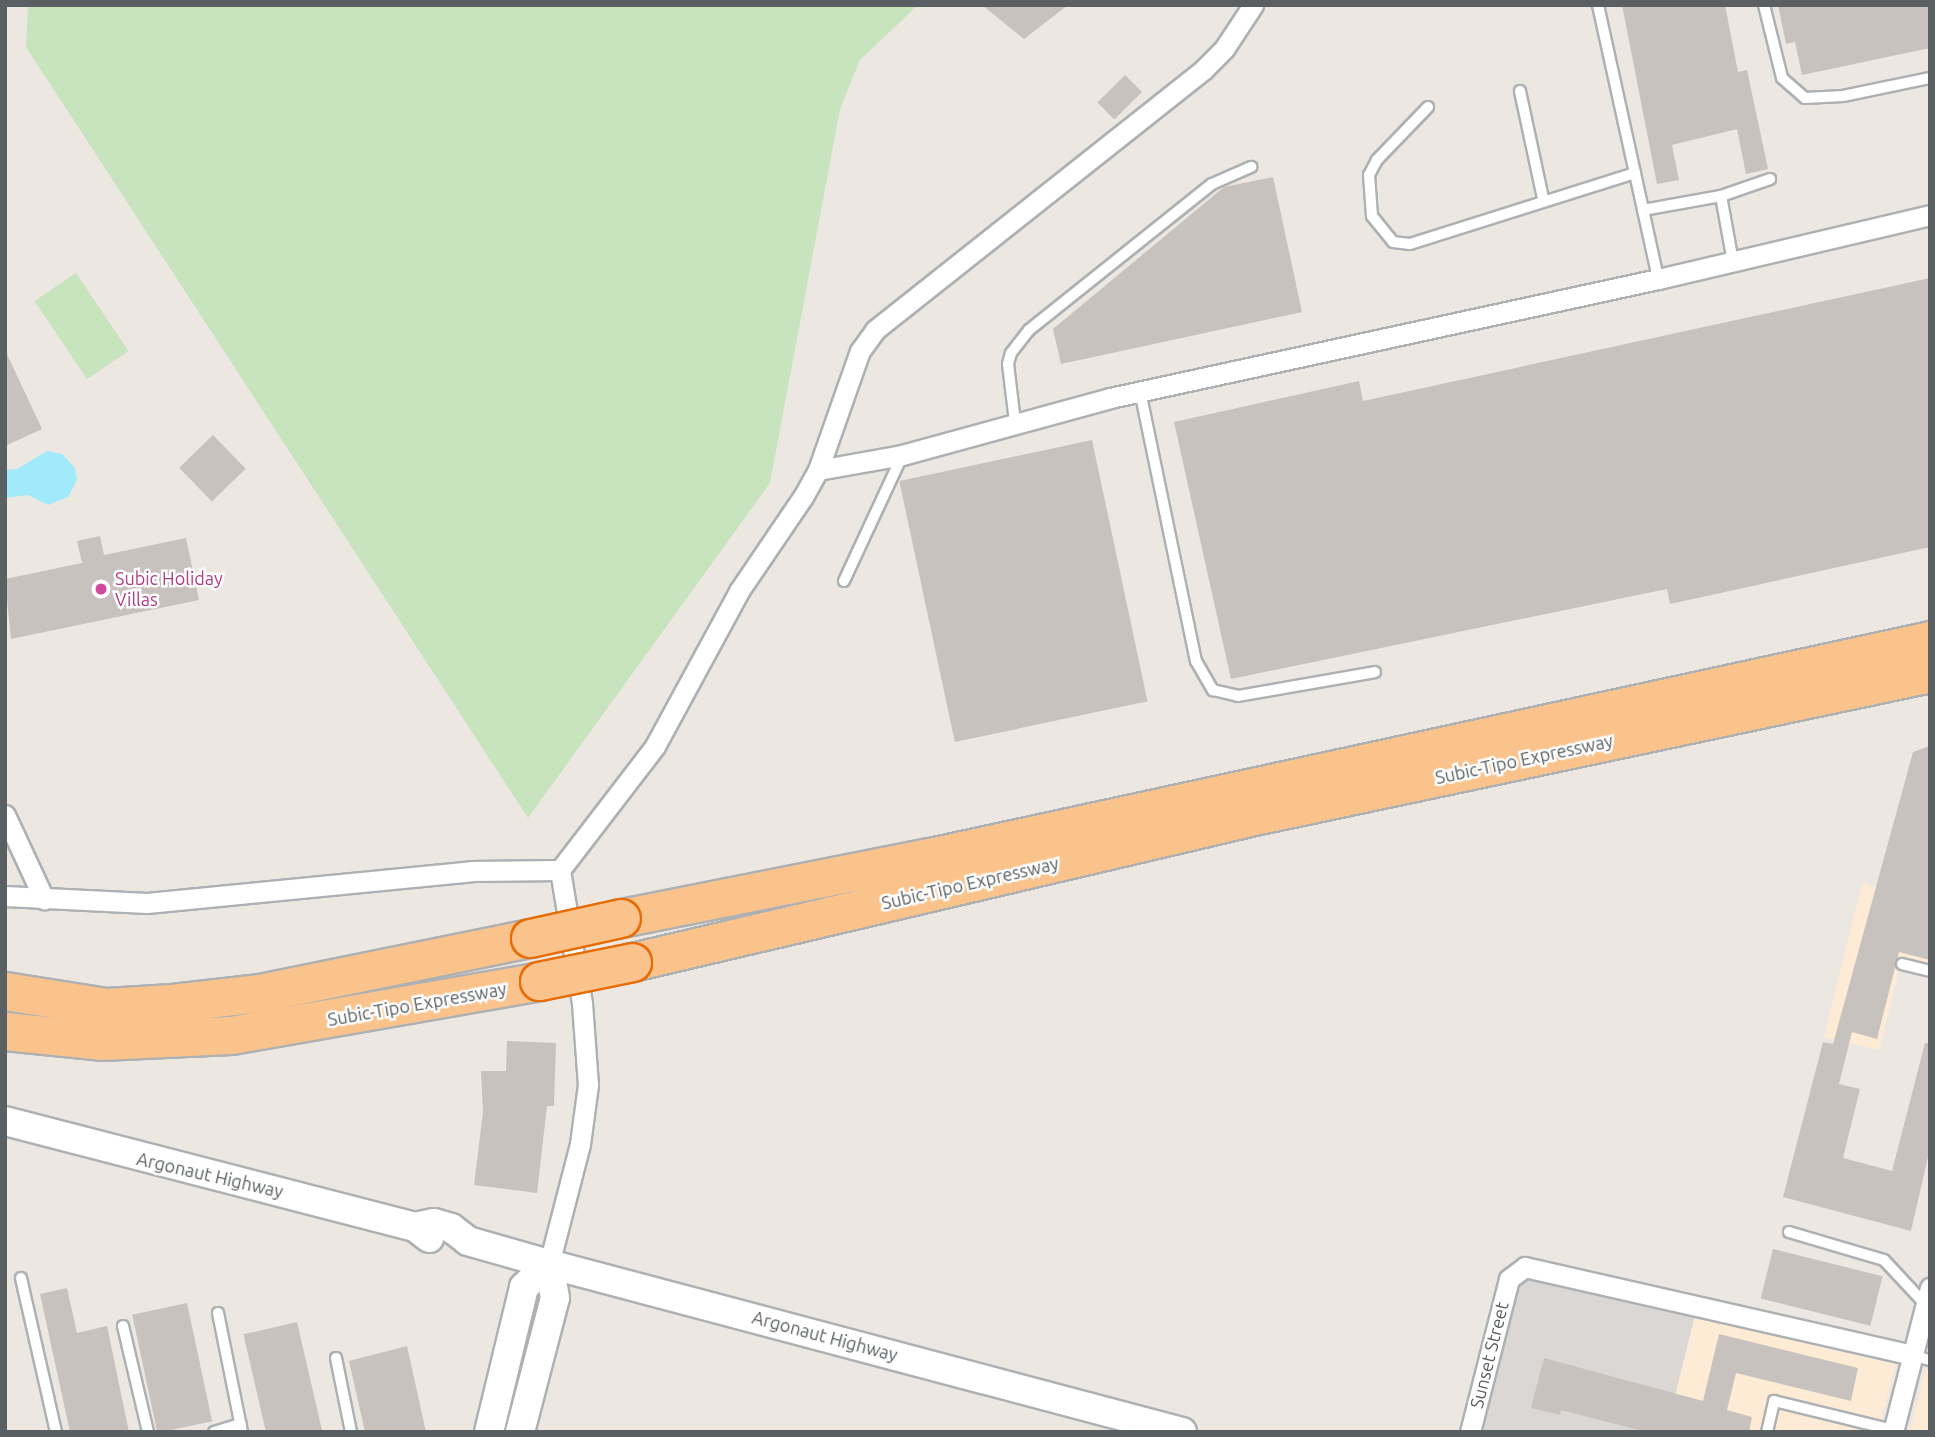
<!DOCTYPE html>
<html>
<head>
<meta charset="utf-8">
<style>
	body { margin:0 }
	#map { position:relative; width:1935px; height:1437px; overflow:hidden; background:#ece7e1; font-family:Ubuntu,sans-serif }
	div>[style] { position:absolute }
	.commercial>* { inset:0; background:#fdebd6 }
	.industrial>* { inset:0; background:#dbd7d4 }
	.green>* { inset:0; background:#c7e4be; transform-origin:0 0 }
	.water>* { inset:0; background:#a1eafc }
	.building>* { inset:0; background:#c8c2bf; transform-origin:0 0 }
	.roads { filter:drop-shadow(2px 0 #adb1b4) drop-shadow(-2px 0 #adb1b4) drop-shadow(0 2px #adb1b4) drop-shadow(0 -2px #adb1b4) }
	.lane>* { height:10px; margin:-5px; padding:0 5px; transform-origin:5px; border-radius:5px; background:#fff }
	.street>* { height:19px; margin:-9.5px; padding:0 9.5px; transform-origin:9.5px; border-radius:9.5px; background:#fff }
	.secondary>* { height:28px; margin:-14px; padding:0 14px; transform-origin:14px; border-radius:14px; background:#fff }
	.highway>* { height:37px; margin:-18.5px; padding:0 18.5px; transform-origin:18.5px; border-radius:18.5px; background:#fac38b }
	.bridges { filter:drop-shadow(2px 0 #e76c06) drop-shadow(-2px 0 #e76c06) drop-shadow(0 2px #e76c06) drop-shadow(0 -2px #e76c06) }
	.highway-bridge>* { height:37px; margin:-18.5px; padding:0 18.5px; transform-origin:18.5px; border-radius:18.5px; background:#fac38b }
	.dots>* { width:19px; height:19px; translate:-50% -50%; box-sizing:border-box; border:4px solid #fff; border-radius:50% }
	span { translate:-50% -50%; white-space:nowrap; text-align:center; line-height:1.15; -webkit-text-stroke:5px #fff; paint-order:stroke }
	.hotel-label { font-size:18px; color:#b23c85 }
	.left { translate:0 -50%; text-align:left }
	.street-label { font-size:18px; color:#5a5f62 }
	.frame { position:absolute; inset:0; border:7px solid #5a5f62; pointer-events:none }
</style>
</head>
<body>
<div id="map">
	<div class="commercial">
		<i style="clip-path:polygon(1862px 883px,1930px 902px,1930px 978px,1899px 970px,1879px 1050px,1824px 1037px)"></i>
		<i style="clip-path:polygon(1695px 1315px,1896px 1364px,1878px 1432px,1666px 1432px)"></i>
		<i style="clip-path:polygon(1925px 1370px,1930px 1371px,1930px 1432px,1910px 1432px)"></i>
	</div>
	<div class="industrial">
		<i style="clip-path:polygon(1520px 1272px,1695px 1315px,1666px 1432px,1482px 1432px)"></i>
	</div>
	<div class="green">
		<i style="clip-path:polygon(28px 5px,918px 5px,860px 60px,840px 109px,770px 483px,528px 818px,26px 47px)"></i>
		<i style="left:76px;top:273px;width:94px;height:50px;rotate:56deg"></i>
	</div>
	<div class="water">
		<i style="clip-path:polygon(47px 451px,62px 454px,75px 468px,77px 480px,68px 497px,48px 505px,28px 495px,5px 498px,5px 470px,17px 469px)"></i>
	</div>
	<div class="building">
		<i style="clip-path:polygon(982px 5px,1068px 5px,1024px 39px)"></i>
		<i style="clip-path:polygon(1622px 5px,1725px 5px,1738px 72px,1747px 70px,1768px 169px,1746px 174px,1737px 129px,1672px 145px,1679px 180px,1657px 184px)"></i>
		<i style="clip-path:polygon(1778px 5px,1930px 5px,1930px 48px,1802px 75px,1795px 42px,1786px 44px)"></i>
		<i style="left:1125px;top:75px;width:24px;height:39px;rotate:45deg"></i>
		<i style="clip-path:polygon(1273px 177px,1302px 312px,1061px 364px,1053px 329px,1224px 187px)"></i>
		<i style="clip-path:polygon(1930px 278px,1930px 547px,1670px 604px,1667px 589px,1231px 679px,1174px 422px,1359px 381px,1363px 401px)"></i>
		<i style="clip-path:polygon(5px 350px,42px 429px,5px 446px)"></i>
		<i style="left:213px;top:435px;width:47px;height:47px;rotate:46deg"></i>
		<i style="left:1092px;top:440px;width:267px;height:197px;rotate:78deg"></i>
		<i style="clip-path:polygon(100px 536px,104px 555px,186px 538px,199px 600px,11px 639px,5px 579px,82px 563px,77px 541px)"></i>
		<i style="clip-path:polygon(1930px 746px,1930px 960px,1899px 952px,1877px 1039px,1852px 1032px,1839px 1084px,1860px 1089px,1843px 1158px,1892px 1171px,1925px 1043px,1930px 1043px,1930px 1148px,1911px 1231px,1783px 1197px,1823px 1042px,1833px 1044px,1913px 752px)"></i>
		<i style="clip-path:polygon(507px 1041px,556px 1043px,554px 1106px,547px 1106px,537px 1193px,474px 1185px,483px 1112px,481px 1071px,506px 1071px)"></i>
		<i style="left:1773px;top:1249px;width:113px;height:51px;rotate:14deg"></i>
		<i style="clip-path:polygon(67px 1288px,77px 1333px,107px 1326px,129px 1432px,70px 1432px,40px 1294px)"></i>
		<i style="left:187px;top:1303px;width:121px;height:56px;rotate:78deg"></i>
		<i style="left:297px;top:1322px;width:113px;height:55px;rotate:77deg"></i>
		<i style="clip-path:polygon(1719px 1334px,1858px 1368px,1851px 1401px,1736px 1373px,1727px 1410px,1752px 1417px,1749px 1432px,1646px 1432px,1561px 1410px,1560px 1415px,1531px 1408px,1544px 1358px,1703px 1401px)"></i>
		<i style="clip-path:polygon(407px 1346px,426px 1432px,365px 1432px,349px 1361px)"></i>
	</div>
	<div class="roads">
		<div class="lane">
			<i style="left:1598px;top:5px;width:280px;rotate:77.6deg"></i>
			<i style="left:1764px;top:5px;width:75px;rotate:76.1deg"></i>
			<i style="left:1782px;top:78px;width:30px;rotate:41deg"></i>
			<i style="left:1805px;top:98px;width:38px;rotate:-3deg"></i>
			<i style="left:1843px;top:96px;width:89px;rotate:-11.7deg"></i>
			<i style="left:1520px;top:91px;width:109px;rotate:77.9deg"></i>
			<i style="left:1428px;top:107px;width:74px;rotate:133.9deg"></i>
			<i style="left:1377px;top:160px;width:17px;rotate:118deg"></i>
			<i style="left:1369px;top:175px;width:41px;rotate:85.8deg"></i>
			<i style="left:1372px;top:216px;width:33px;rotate:51deg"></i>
			<i style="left:1393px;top:242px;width:17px;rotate:7deg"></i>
			<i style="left:1410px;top:244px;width:236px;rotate:-17.5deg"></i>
			<i style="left:1721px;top:196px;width:67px;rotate:79.7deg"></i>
			<i style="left:1643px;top:210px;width:79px;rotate:-10.2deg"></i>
			<i style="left:1721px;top:196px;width:52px;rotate:-19.1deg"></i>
			<i style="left:1140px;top:391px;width:276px;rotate:78.3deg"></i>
			<i style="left:1196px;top:661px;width:34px;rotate:60deg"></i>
			<i style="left:1213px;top:690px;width:26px;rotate:13deg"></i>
			<i style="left:1238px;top:696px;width:139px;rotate:-9.9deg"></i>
			<i style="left:1015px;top:422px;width:58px;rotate:-96.9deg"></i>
			<i style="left:1008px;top:364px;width:11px;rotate:-75deg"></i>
			<i style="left:1011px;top:353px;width:29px;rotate:-52deg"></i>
			<i style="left:1029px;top:330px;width:234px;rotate:-38.6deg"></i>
			<i style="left:1212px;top:184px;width:43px;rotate:-23.6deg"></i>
			<i style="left:844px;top:581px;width:138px;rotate:-65.1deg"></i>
			<i style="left:1902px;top:964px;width:29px;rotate:14deg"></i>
			<i style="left:1789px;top:1232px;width:99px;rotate:16.4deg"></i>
			<i style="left:1884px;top:1260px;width:60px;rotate:47deg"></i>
			<i style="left:21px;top:1278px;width:158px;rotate:77.2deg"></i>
			<i style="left:218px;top:1313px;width:121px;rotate:78.6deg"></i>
			<i style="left:123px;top:1326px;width:109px;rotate:76.7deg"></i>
			<i style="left:1912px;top:1355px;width:19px;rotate:16deg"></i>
			<i style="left:336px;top:1358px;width:76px;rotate:78.5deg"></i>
			<i style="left:214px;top:1432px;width:28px;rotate:-17deg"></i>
			<i style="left:1767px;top:1432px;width:32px;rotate:-77deg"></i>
			<i style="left:1774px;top:1401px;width:122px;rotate:13.7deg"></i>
		</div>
		<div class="street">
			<i style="left:818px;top:470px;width:85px;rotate:-10.1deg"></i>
			<i style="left:902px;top:455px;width:216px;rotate:-15.3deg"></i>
			<i style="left:1110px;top:398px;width:561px;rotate:-12.25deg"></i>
			<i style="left:1658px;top:279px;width:279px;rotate:-13.2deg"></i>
			<i style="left:5px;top:815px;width:93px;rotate:65.1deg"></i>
			<i style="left:5px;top:896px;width:142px;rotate:2.8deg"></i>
			<i style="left:147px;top:903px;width:326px;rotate:-5.6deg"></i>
			<i style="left:471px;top:871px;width:89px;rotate:-0.6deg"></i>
			<i style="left:549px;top:1264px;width:124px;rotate:-75.5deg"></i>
			<i style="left:580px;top:1144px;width:60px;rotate:-82.3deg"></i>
			<i style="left:588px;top:1085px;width:82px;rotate:-94.2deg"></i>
			<i style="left:582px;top:1003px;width:135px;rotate:-99.4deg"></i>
			<i style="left:560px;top:870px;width:156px;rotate:-52.5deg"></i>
			<i style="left:655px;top:746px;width:176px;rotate:-61.5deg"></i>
			<i style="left:739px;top:591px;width:114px;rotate:-55.8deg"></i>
			<i style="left:803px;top:497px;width:31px;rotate:-61deg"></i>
			<i style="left:818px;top:470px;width:126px;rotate:-70.6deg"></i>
			<i style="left:860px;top:351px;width:26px;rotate:-54deg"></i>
			<i style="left:875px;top:330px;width:419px;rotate:-38.4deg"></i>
			<i style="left:1203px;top:70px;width:30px;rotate:-45deg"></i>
			<i style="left:1224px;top:49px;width:53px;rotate:-56.6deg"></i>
			<i style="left:1470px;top:1432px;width:158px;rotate:-75.7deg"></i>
			<i style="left:1509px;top:1279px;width:20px;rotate:-37deg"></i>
			<i style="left:1525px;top:1267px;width:397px;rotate:12.8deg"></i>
			<i style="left:1893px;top:1432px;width:149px;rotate:-75.6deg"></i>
		</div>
		<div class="secondary">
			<i style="left:5px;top:1121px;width:423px;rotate:14.5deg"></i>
			<i style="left:415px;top:1227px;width:18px;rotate:38deg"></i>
			<i style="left:415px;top:1227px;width:19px;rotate:-12deg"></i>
			<i style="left:434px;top:1223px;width:18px;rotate:16deg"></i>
			<i style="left:451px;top:1228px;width:21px;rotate:37deg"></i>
			<i style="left:468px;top:1241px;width:84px;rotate:15.9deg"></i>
			<i style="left:549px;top:1264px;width:655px;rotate:14.86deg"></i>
			<i style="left:489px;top:1432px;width:149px;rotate:-76.4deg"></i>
			<i style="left:524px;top:1287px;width:34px;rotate:-43deg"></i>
			<i style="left:520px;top:1432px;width:138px;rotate:-75.4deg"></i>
			<i style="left:555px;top:1298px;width:35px;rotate:-100deg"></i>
		</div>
		<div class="highway">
			<i style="left:621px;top:918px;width:315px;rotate:-11.2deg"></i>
			<i style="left:930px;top:857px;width:1023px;rotate:-12.24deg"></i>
			<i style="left:632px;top:962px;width:639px;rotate:-13.21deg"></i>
			<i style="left:1254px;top:816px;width:691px;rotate:-11.94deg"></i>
			<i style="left:5px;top:991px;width:102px;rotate:9deg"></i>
			<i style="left:106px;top:1007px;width:66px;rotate:-3.5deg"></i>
			<i style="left:172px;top:1003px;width:89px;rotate:-6.5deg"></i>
			<i style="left:260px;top:993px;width:276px;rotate:-11.5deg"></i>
			<i style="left:5px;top:1031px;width:97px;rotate:5.9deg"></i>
			<i style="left:101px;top:1041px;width:130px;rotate:-2.6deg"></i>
			<i style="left:231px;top:1035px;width:313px;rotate:-9.9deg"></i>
		</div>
	</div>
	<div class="bridges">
		<div class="highway-bridge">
			<i style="left:530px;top:938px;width:93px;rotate:-12.4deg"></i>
			<i style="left:539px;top:981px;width:95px;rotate:-11.5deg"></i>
		</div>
	</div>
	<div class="dots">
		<i style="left:101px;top:589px;background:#d1479c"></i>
	</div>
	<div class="hotel-label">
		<span class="left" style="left:115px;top:589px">Subic Holiday<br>Villas</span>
	</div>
	<div class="street-label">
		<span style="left:1524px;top:759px;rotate:-12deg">Subic-Tipo Expressway</span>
		<span style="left:970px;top:883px;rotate:-13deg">Subic-Tipo Expressway</span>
		<span style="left:417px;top:1004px;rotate:-10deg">Subic-Tipo Expressway</span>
		<span style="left:210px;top:1175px;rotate:13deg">Argonaut Highway</span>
		<span style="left:825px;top:1336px;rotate:15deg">Argonaut Highway</span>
		<span style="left:1489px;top:1355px;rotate:-76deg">Sunset Street</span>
	</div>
	<div class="frame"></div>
</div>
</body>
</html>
